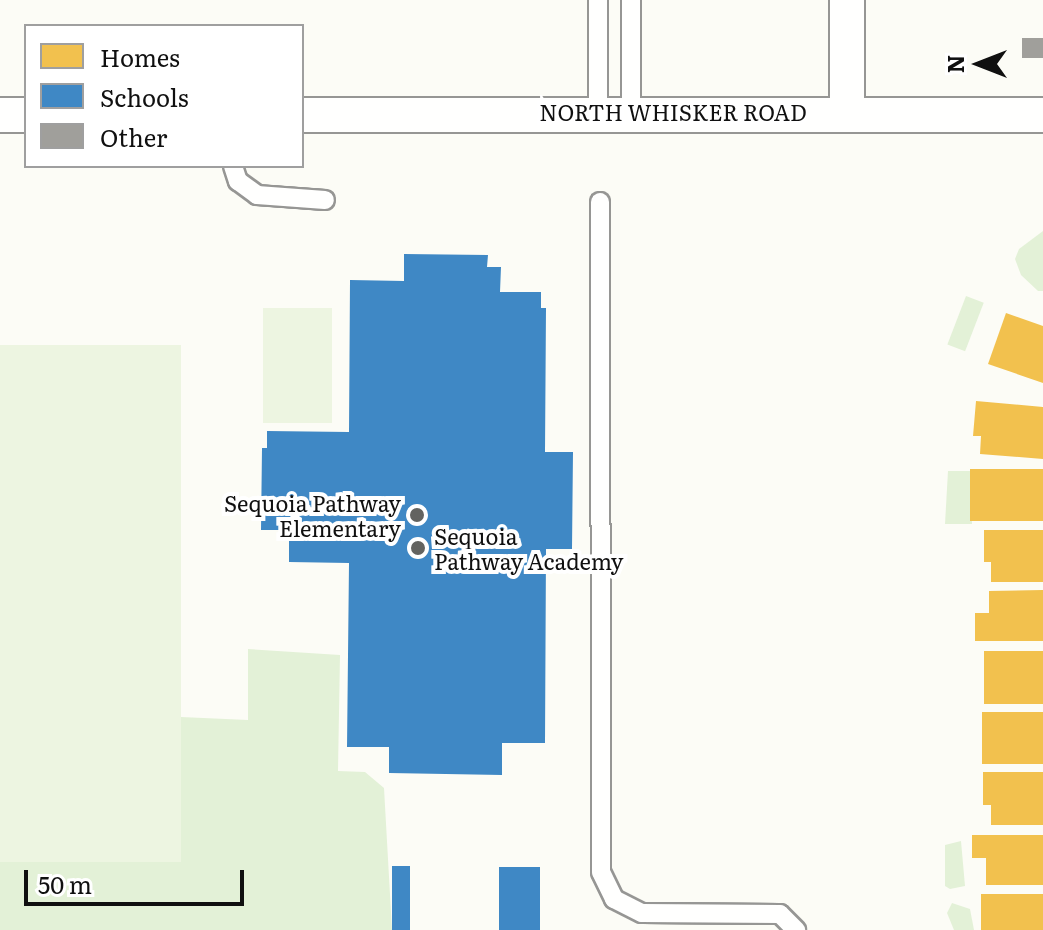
<!DOCTYPE html>
<html>
<head>
<meta charset="utf-8">
<style>
	body { margin:0 }
	#map { position:relative; width:1043px; height:930px; overflow:hidden; background:#fcfcf6; font-family:Literata,serif }
	div>[style] { position:absolute }
	.green>* { inset:0; background:#e3f1d7; transform-origin:0 0 }
	.pitch>* { inset:0; background:#edf5e1; transform-origin:0 0 }
	.homes>* { inset:0; background:#f2c14e; transform-origin:0 0 }
	.schools>* { inset:0; background:#3f88c5; transform-origin:0 0 }
	.building>* { inset:0; background:#a09f9b; transform-origin:0 0 }
	.roads { filter:drop-shadow(2px 0 #969694) drop-shadow(-2px 0 #969694) drop-shadow(0 2px #969694) drop-shadow(0 -2px #969694) }
	.lane>* { height:18px; margin:-9px; padding:0 9px; transform-origin:9px; border-radius:9px; background:#fffffe }
	.street>* { height:34px; margin:-17px; padding:0 17px; transform-origin:17px; border-radius:17px; background:#fffffe }
	.dots>* { width:22px; height:22px; translate:-50% -50%; box-sizing:border-box; border:4px solid #fff; border-radius:50% }
	span { translate:-50% -50%; white-space:nowrap; text-align:center; line-height:1.15; -webkit-text-stroke:8px #fff; paint-order:stroke }
	.street-label { font-size:22px; color:#101010 }
	.poi-label { font-size:22px; color:#101010 }
	.right { translate:-100% -50%; text-align:right }
	.left { translate:0 -50%; text-align:left }
	.legend { position:absolute; left:24px; top:24px; width:280px; height:144px; box-sizing:border-box; background:#fff; border:2px solid #9f9f9f; margin:0; padding:10px 14px; list-style:none; font-size:24px; color:#101010 }
	.legend li { display:flex; align-items:center; gap:16px; height:40px }
	.legend b { width:40px; border:2px solid #9f9f9f }
	.north { position:absolute; left:939px; top:24px; width:80px; height:80px; -webkit-text-stroke:6px #fff; paint-order:stroke; rotate:270deg; font-size:22px; font-weight:700; line-height:32px; text-align:center; color:#101010 }
	.north::after { content:''; display:block; margin:auto; width:28px; height:36px; background:#101010; clip-path:polygon(50% 0,100% 100%,50% 72%,0 100%) }
	.scale { position:absolute; left:24px; top:870px; width:220px; height:36px; box-sizing:border-box; border:4px solid #101010; border-top:0; padding-left:10px; font-size:24px; line-height:28px; white-space:nowrap; color:#101010; -webkit-text-stroke:6px #fff; paint-order:stroke }
</style>
</head>
<body>
<div id="map">
	<div class="green">
		<i style="clip-path:polygon(1043px 231px,1043px 291px,1038px 291px,1021px 275px,1015px 259px,1019px 249px)"></i>
		<i style="left:966px;top:296px;width:19px;height:52px;rotate:21deg"></i>
		<i style="clip-path:polygon(948px 471px,970px 471px,972px 524px,945px 524px)"></i>
		<i style="clip-path:polygon(248px 649px,340px 655px,338px 771px,365px 772px,384px 788px,392px 930px,0 930px,0 862px,180px 862px,181px 717px,248px 720px)"></i>
		<i style="clip-path:polygon(961px 841px,965px 886px,950px 889px,945px 886px,945px 845px)"></i>
		<i style="clip-path:polygon(952px 903px,970px 909px,974px 930px,954px 930px,947px 913px)"></i>
	</div>
	<div class="pitch">
		<i style="left:263px;top:308px;width:69px;height:115px"></i>
		<i style="left:0;top:345px;width:181px;height:517px"></i>
	</div>
	<div class="homes">
		<i style="clip-path:polygon(1006px 313px,1043px 326px,1043px 383px,988px 364px)"></i>
		<i style="clip-path:polygon(976px 401px,1043px 407px,1043px 459px,980px 454px,981px 436px,973px 436px)"></i>
		<i style="left:970px;top:469px;width:73px;height:52px"></i>
		<i style="clip-path:polygon(984px 530px,1043px 530px,1043px 582px,991px 582px,991px 562px,984px 562px)"></i>
		<i style="clip-path:polygon(1043px 590px,1043px 641px,975px 641px,975px 613px,989px 613px,989px 591px)"></i>
		<i style="left:984px;top:651px;width:59px;height:53px"></i>
		<i style="left:982px;top:712px;width:61px;height:52px"></i>
		<i style="clip-path:polygon(983px 772px,1043px 772px,1043px 825px,991px 825px,991px 805px,983px 805px)"></i>
		<i style="clip-path:polygon(972px 835px,1043px 835px,1043px 885px,986px 885px,986px 858px,972px 858px)"></i>
		<i style="left:981px;top:894px;width:62px;height:36px"></i>
	</div>
	<div class="schools">
		<i style="clip-path:polygon(404px 254px,488px 255px,487px 267px,501px 267px,500px 292px,541px 292px,541px 308px,546px 308px,545px 452px,573px 452px,572px 549px,546px 549px,545px 743px,502px 743px,502px 775px,389px 773px,389px 747px,347px 747px,349px 563px,289px 562px,289px 530px,261px 530px,262px 448px,267px 448px,267px 431px,349px 432px,350px 280px,404px 281px)"></i>
		<i style="left:392px;top:866px;width:18px;height:64px"></i>
		<i style="left:499px;top:867px;width:41px;height:63px"></i>
	</div>
	<div class="building">
		<i style="left:1043px;top:38px;width:20px;height:21px;rotate:90deg"></i>
	</div>
	<div class="roads">
		<div class="lane">
			<i style="left:631px;top:0;width:111px;rotate:90deg"></i>
			<i style="left:598px;top:112px;width:112px;rotate:-90deg"></i>
			<i style="left:233px;top:166px;width:16px;rotate:72deg"></i>
			<i style="left:238px;top:181px;width:24px;rotate:36deg"></i>
			<i style="left:257px;top:195px;width:68px;rotate:4.2deg"></i>
			<i style="left:600px;top:202px;width:670px;rotate:89.91deg"></i>
			<i style="left:601px;top:872px;width:30px;rotate:64deg"></i>
			<i style="left:614px;top:899px;width:31px;rotate:27deg"></i>
			<i style="left:642px;top:913px;width:138px;rotate:0.4deg"></i>
			<i style="left:780px;top:914px;width:23px;rotate:45deg"></i>
		</div>
		<div class="street">
			<i style="left:847px;top:112px;width:112px;rotate:-90deg"></i>
			<i style="left:0;top:115px;width:26px"></i>
			<i style="left:302px;top:115px;width:741px"></i>
		</div>
	</div>
	<div class="dots">
		<i style="left:417px;top:515px;background:#636360"></i>
		<i style="left:418px;top:548px;background:#636360"></i>
	</div>
	<div class="street-label">
		<span style="left:673px;top:112px">NORTH WHISKER ROAD</span>
	</div>
	<div class="poi-label">
		<span class="right" style="left:401px;top:515px">Sequoia Pathway<br>Elementary</span>
		<span class="left" style="left:434px;top:548px">Sequoia<br>Pathway Academy</span>
	</div>
	<ul class="legend">
	<li><b style="height:22px;background:#f2c14e"></b>Homes</li>
	<li><b style="height:22px;background:#3f88c5"></b>Schools</li>
	<li><b style="height:22px;background:#a09f9b"></b>Other</li>
	</ul>
	<div class="north">N</div>
	<div class="scale">50 m</div>
</div>
</body>
</html>
